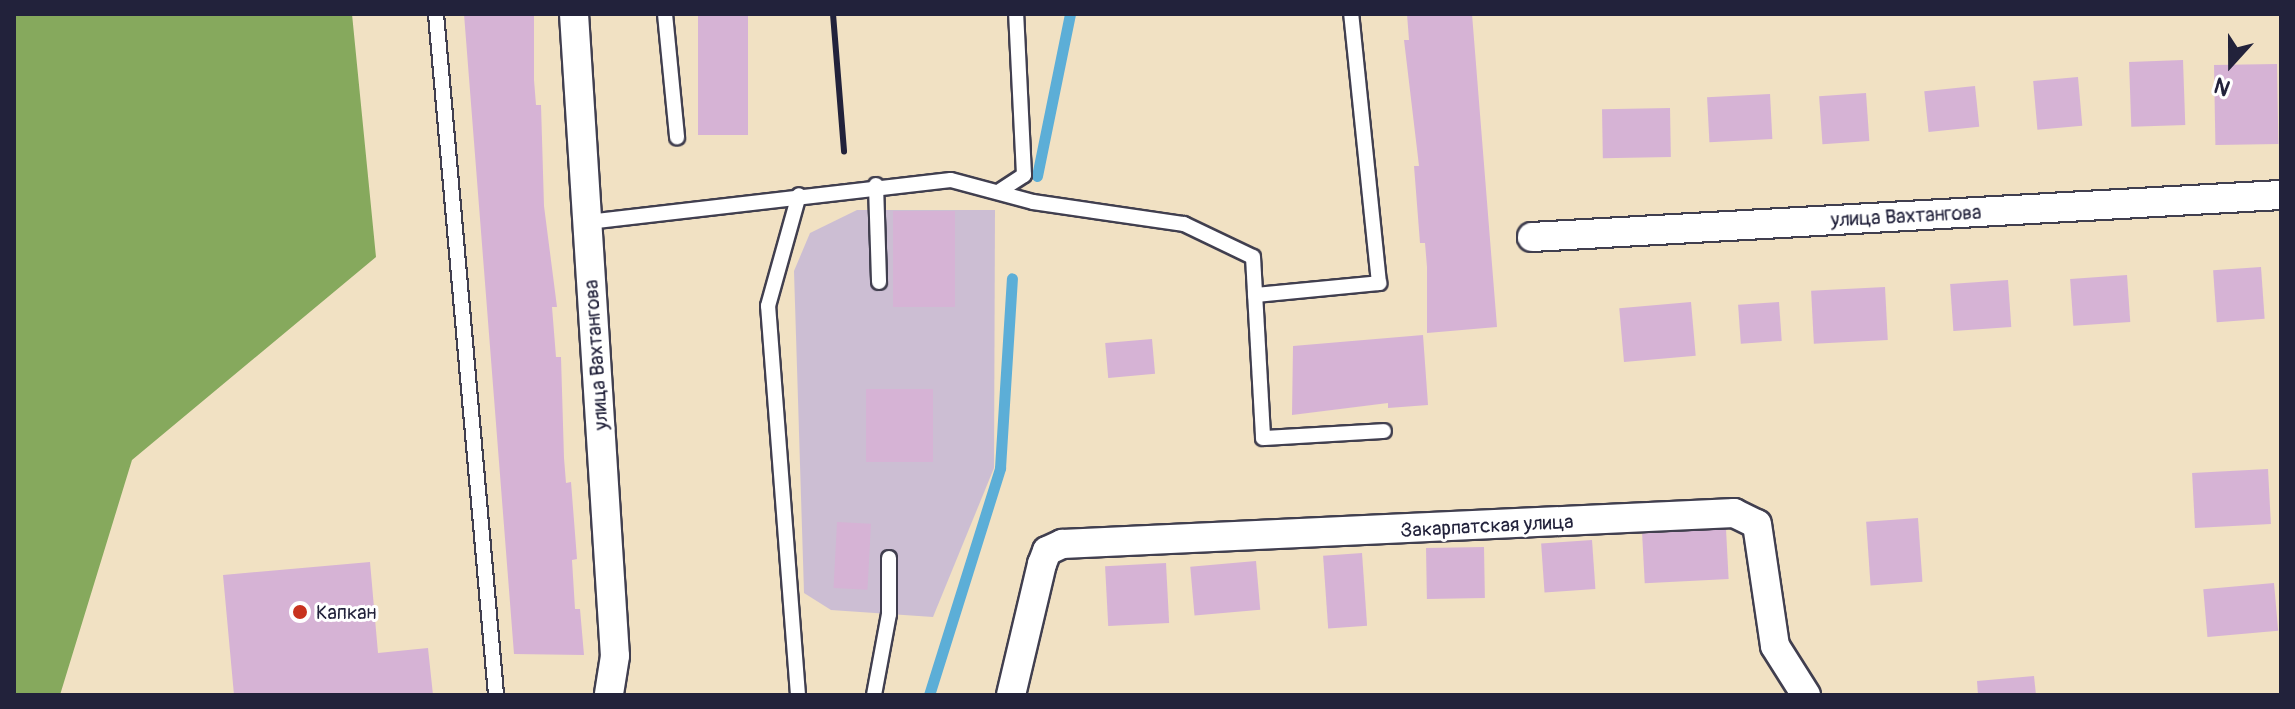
<!DOCTYPE html>
<html>
<head>
<meta charset="utf-8">
<style>
	body { margin:0 }
	#map { position:relative; width:2295px; height:709px; overflow:hidden; background:#f1e1c3; font-family:Pangolin,sans-serif }
	div>[style] { position:absolute }
	.industrial>* { inset:0; background:#ccbed3 }
	.forest>* { inset:0; background:#86a95d }
	.stream>* { height:11px; margin:-5.5px; padding:0 5.5px; transform-origin:5.5px; border-radius:5.5px; background:#5caed7 }
	.building>* { inset:0; background:#d6b3d5; transform-origin:0 0 }
	.roads { filter:drop-shadow(2px 0 #413f4f) drop-shadow(-2px 0 #413f4f) drop-shadow(0 2px #413f4f) drop-shadow(0 -2px #413f4f) }
	.service>* { height:14px; margin:-7px; padding:0 7px; transform-origin:7px; border-radius:7px; background:#fff }
	.minor>* { height:28px; margin:-14px; padding:0 14px; transform-origin:14px; border-radius:14px; background:#fff }
	.rail>* { height:6px; margin:-3px; padding:0 3px; transform-origin:3px; border-radius:3px; background:#22223b }
	.dots>* { width:22px; height:22px; translate:-50% -50%; box-sizing:border-box; border:4px solid #fff; border-radius:50% }
	span { translate:-50% -50%; white-space:nowrap; text-align:center; line-height:1.15; -webkit-text-stroke:6px #fff; paint-order:stroke }
	.street-label { font-size:20px; color:#22223b }
	.poi-label { font-size:20px; color:#22223b }
	.left { translate:0 -50%; text-align:left }
	.frame { position:absolute; inset:0; border:16px solid #22223b; pointer-events:none }
	.north { position:absolute; left:2191px; top:24px; width:80px; height:80px; -webkit-text-stroke:6px #fff; paint-order:stroke; rotate:201deg; font-size:22px; font-weight:700; line-height:32px; text-align:center; color:#22223b }
	.north::after { content:''; display:block; margin:auto; width:28px; height:36px; background:#22223b; clip-path:polygon(50% 0,100% 100%,50% 72%,0 100%) }
</style>
</head>
<body>
<div id="map">
	<div class="industrial">
		<i style="clip-path:polygon(857px 210px,995px 210px,994px 468px,933px 617px,831px 610px,804px 593px,794px 271px,810px 233px)"></i>
	</div>
	<div class="forest">
		<i style="clip-path:polygon(14px 14px,352px 14px,376px 257px,132px 460px,60px 695px,14px 695px)"></i>
	</div>
	<div class="stream">
		<i style="left:1037px;top:176px;width:165px;rotate:-78.5deg"></i>
		<i style="left:929px;top:695px;width:238px;rotate:-72.6deg"></i>
		<i style="left:1000px;top:468px;width:190px;rotate:-86.4deg"></i>
	</div>
	<div class="building">
		<i style="clip-path:polygon(464px 14px,534px 14px,534px 80px,536px 105px,541px 105px,544px 206px,557px 307px,552px 307px,556px 357px,561px 357px,564px 458px,566px 483px,571px 482px,577px 559px,572px 560px,575px 609px,580px 609px,584px 655px,514px 654px)"></i>
		<i style="left:698px;top:14px;width:50px;height:121px"></i>
		<i style="clip-path:polygon(1407px 14px,1472px 14px,1497px 327px,1427px 333px,1427px 267px,1425px 243px,1420px 243px,1414px 166px,1419px 166px,1404px 40px,1409px 40px)"></i>
		<i style="left:2183px;top:60px;width:65px;height:54px;rotate:88deg"></i>
		<i style="left:2277px;top:64px;width:80px;height:63px;rotate:89deg"></i>
		<i style="left:2078px;top:77px;width:49px;height:45px;rotate:85deg"></i>
		<i style="left:1975px;top:86px;width:41px;height:51px;rotate:84deg"></i>
		<i style="left:1866px;top:93px;width:48px;height:47px;rotate:86deg"></i>
		<i style="left:1770px;top:94px;width:45px;height:63px;rotate:87deg"></i>
		<i style="left:1670px;top:108px;width:49px;height:68px;rotate:89deg"></i>
		<i style="left:893px;top:211px;width:62px;height:96px"></i>
		<i style="left:2261px;top:267px;width:52px;height:48px;rotate:86deg"></i>
		<i style="left:2127px;top:275px;width:47px;height:57px;rotate:86deg"></i>
		<i style="left:2008px;top:280px;width:47px;height:58px;rotate:86deg"></i>
		<i style="left:1885px;top:287px;width:53px;height:74px;rotate:87deg"></i>
		<i style="left:1691px;top:302px;width:54px;height:72px;rotate:85deg"></i>
		<i style="left:1779px;top:302px;width:39px;height:41px;rotate:86deg"></i>
		<i style="clip-path:polygon(1423px 335px,1428px 405px,1388px 408px,1388px 403px,1292px 415px,1293px 346px)"></i>
		<i style="left:1152px;top:339px;width:35px;height:47px;rotate:85deg"></i>
		<i style="left:866px;top:389px;width:67px;height:73px"></i>
		<i style="left:2268px;top:469px;width:55px;height:76px;rotate:87deg"></i>
		<i style="left:1918px;top:518px;width:64px;height:52px;rotate:86deg"></i>
		<i style="left:837px;top:522px;width:34px;height:66px;rotate:3deg"></i>
		<i style="left:1726px;top:529px;width:50px;height:84px;rotate:87deg"></i>
		<i style="left:1592px;top:540px;width:49px;height:51px;rotate:86deg"></i>
		<i style="left:1484px;top:547px;width:51px;height:58px;rotate:89deg"></i>
		<i style="left:1362px;top:553px;width:73px;height:39px;rotate:86deg"></i>
		<i style="left:1256px;top:561px;width:49px;height:66px;rotate:85deg"></i>
		<i style="clip-path:polygon(370px 562px,378px 653px,428px 648px,433px 695px,234px 695px,223px 575px)"></i>
		<i style="left:1166px;top:563px;width:60px;height:61px;rotate:87deg"></i>
		<i style="left:2274px;top:583px;width:48px;height:71px;rotate:85deg"></i>
		<i style="clip-path:polygon(2034px 676px,2036px 695px,1978px 695px,1977px 681px)"></i>
	</div>
	<div class="roads">
		<div class="service">
			<i style="left:436px;top:14px;width:684px;rotate:84.96deg"></i>
			<i style="left:665px;top:14px;width:124px;rotate:84.4deg"></i>
			<i style="left:876px;top:185px;width:97px;rotate:88.2deg"></i>
			<i style="left:998px;top:192px;width:31px;rotate:-33deg"></i>
			<i style="left:1024px;top:175px;width:161px;rotate:-92.8deg"></i>
			<i style="left:588px;top:222px;width:365px;rotate:-6.6deg"></i>
			<i style="left:951px;top:180px;width:85px;rotate:15deg"></i>
			<i style="left:1033px;top:202px;width:153px;rotate:8.3deg"></i>
			<i style="left:1184px;top:224px;width:76px;rotate:25.6deg"></i>
			<i style="left:1253px;top:257px;width:181px;rotate:86.8deg"></i>
			<i style="left:1263px;top:438px;width:121px;rotate:-3.3deg"></i>
			<i style="left:1255px;top:295px;width:125px;rotate:-5.5deg"></i>
			<i style="left:1379px;top:283px;width:270px;rotate:-95.9deg"></i>
			<i style="left:798px;top:695px;width:390px;rotate:-94.4deg"></i>
			<i style="left:768px;top:306px;width:115px;rotate:-74.4deg"></i>
			<i style="left:874px;top:695px;width:82px;rotate:-79.5deg"></i>
			<i style="left:889px;top:614px;width:56px;rotate:-90deg"></i>
		</div>
		<div class="minor">
			<i style="left:574px;top:14px;width:643px;rotate:86.35deg"></i>
			<i style="left:615px;top:656px;width:39px;rotate:99deg"></i>
			<i style="left:1532px;top:237px;width:750px;rotate:-3.21deg"></i>
			<i style="left:1011px;top:695px;width:135px;rotate:-76.7deg"></i>
			<i style="left:1042px;top:564px;width:14px;rotate:-69deg"></i>
			<i style="left:1047px;top:551px;width:17px;rotate:-25deg"></i>
			<i style="left:1062px;top:544px;width:673px;rotate:-2.64deg"></i>
			<i style="left:1734px;top:513px;width:25px;rotate:26deg"></i>
			<i style="left:1757px;top:524px;width:123px;rotate:81.6deg"></i>
			<i style="left:1775px;top:646px;width:58px;rotate:57.7deg"></i>
		</div>
	</div>
	<div class="rail">
		<i style="left:833px;top:14px;width:138px;rotate:85.4deg"></i>
	</div>
	<div class="dots">
		<i style="left:300px;top:612px;background:#c8321e"></i>
	</div>
	<div class="street-label">
		<span style="left:1906px;top:216px;rotate:-3deg">улица Вахтангова</span>
		<span style="left:596px;top:355px;rotate:-94deg">улица Вахтангова</span>
		<span style="left:1487px;top:526px;rotate:-3deg">Закарпатская улица</span>
	</div>
	<div class="poi-label">
		<span class="left" style="left:316px;top:612px">Капкан</span>
	</div>
	<div class="frame"></div>
	<div class="north">N</div>
</div>
</body>
</html>
